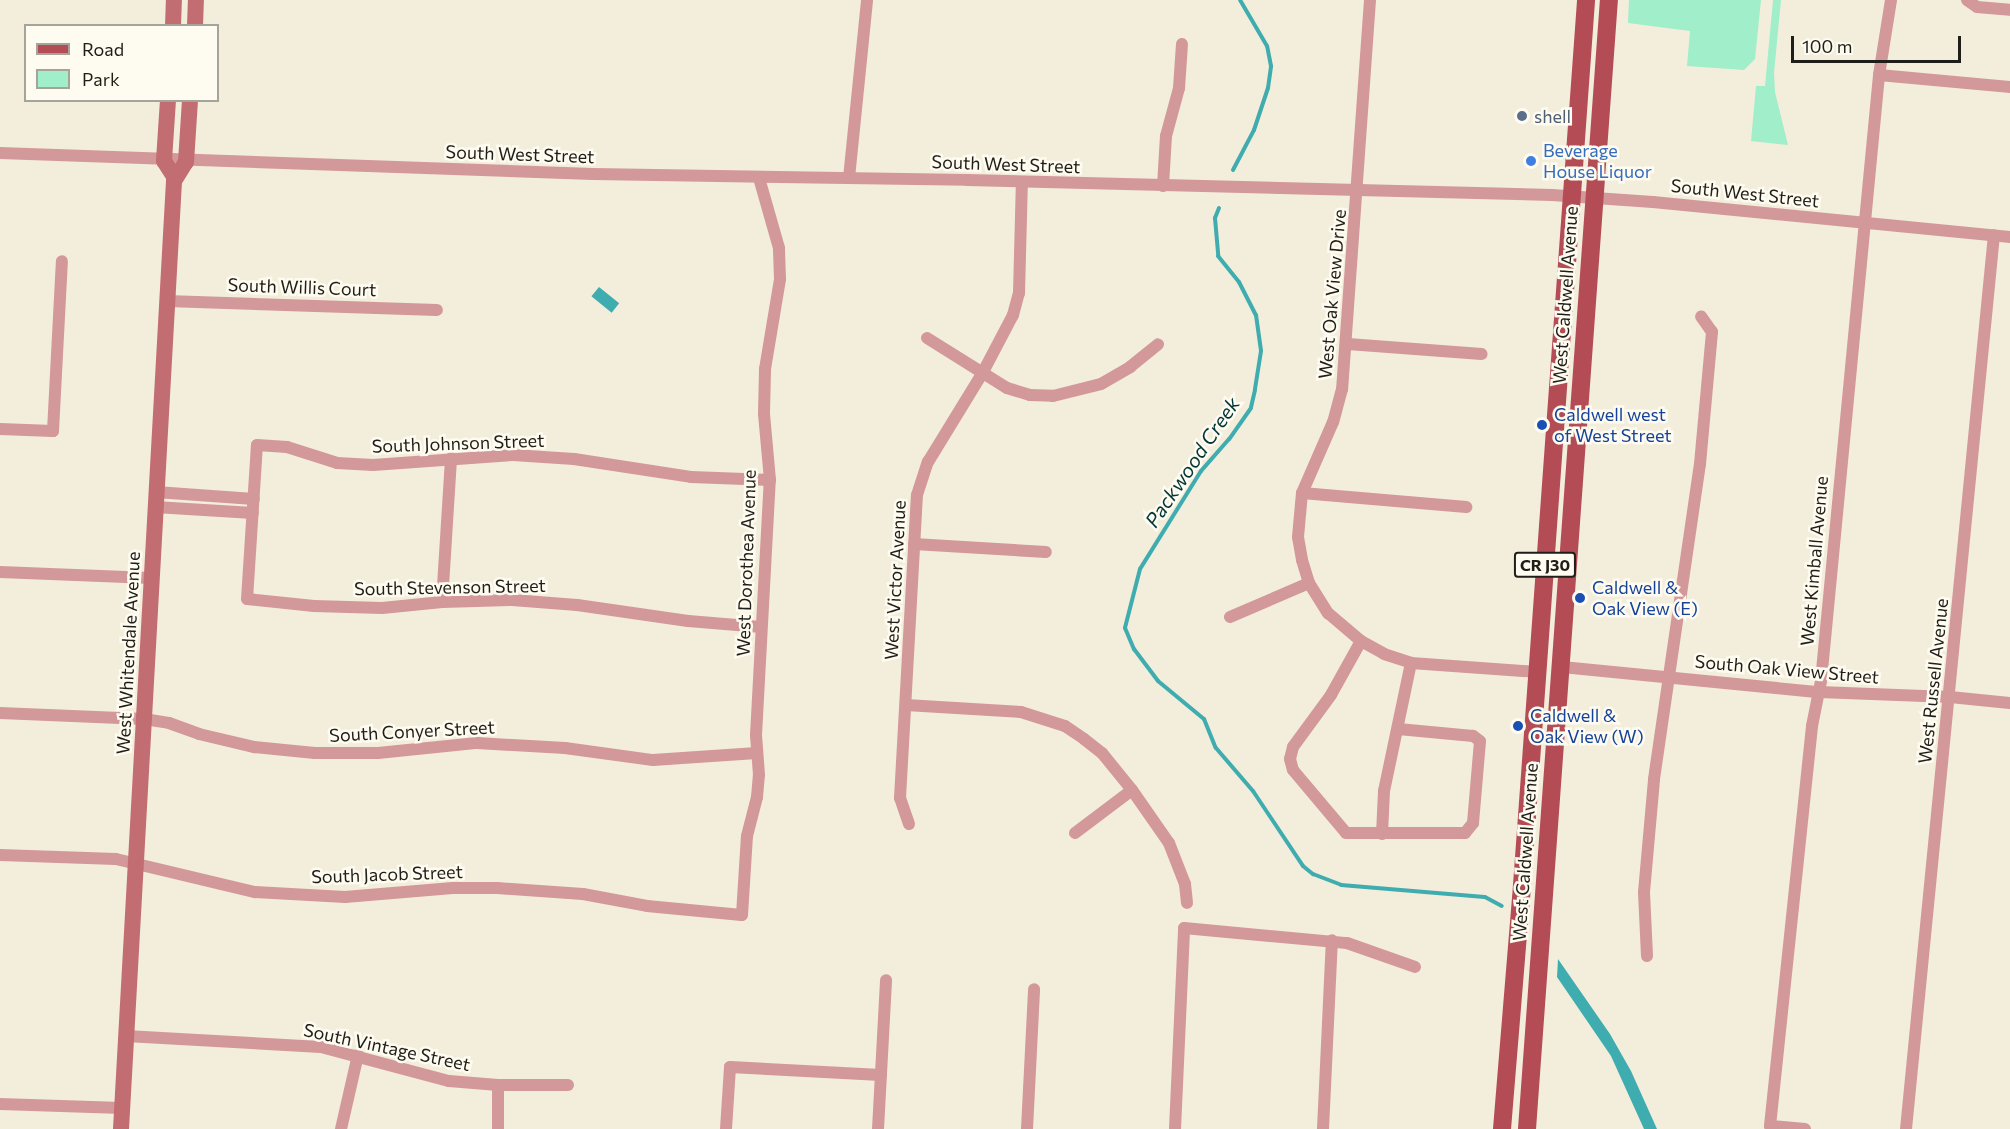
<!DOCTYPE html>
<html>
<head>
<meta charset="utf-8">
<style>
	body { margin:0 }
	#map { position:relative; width:2010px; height:1129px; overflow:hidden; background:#f3eddb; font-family:Commissioner,sans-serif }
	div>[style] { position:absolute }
	.green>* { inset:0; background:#a1eeca }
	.water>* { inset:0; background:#3facaf; transform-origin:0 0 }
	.stream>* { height:4px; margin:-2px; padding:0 2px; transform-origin:2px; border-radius:2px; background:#3facaf }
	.street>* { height:12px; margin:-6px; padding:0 6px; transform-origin:6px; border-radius:6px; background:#d3989a }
	.secondary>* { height:16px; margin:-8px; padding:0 8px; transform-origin:8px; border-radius:8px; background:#c26d71 }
	.primary>* { height:18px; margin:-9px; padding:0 9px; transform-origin:9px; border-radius:9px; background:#b34c55 }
	.dots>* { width:16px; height:16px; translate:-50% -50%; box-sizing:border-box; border:3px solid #fefbf0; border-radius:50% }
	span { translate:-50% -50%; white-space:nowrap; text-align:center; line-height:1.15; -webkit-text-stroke:5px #fefbf0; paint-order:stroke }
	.shield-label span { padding:2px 4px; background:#fefbf0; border:2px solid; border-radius:4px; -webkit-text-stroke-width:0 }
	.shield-label { font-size:16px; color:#201e18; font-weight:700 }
	.service-label { font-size:18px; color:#4e5e75 }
	.left { translate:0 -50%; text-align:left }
	.shop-label { font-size:18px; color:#366cbe }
	.street-label { font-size:18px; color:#201e18 }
	.transit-label { font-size:18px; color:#164399 }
	.water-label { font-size:20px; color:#003637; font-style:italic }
	.legend { position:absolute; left:24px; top:24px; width:195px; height:78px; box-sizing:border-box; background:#fefbf0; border:2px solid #a5a39a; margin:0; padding:8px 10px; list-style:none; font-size:18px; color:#201e18 }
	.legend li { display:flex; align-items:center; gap:12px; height:30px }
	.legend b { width:30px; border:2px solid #a5a39a }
	.scale { position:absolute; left:1791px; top:36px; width:170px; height:27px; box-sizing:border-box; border:3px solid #201e18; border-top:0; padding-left:8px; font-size:18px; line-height:21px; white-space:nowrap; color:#201e18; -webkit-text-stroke:4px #fefbf0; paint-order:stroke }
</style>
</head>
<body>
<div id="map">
	<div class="green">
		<i style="clip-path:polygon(1629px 0,1761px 0,1755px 59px,1744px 70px,1687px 66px,1690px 31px,1628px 23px)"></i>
		<i style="clip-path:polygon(1773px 0,1781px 0,1774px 73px,1775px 92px,1788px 145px,1751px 141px,1756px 86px,1765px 86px)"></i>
	</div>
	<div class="water">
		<i style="left:599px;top:287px;width:26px;height:12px;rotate:39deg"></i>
		<i style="clip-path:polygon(1558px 959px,1610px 1034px,1631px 1071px,1657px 1129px,1644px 1129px,1611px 1056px,1557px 977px)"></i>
	</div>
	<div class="stream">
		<i style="left:1233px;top:170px;width:45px;rotate:-62.3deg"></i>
		<i style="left:1254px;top:130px;width:44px;rotate:-71.6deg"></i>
		<i style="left:1268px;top:88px;width:22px;rotate:-82deg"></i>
		<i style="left:1271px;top:66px;width:20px;rotate:-101deg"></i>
		<i style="left:1267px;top:46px;width:53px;rotate:-120.4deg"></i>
		<i style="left:1219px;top:208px;width:11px;rotate:112deg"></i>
		<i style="left:1215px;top:218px;width:38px;rotate:85deg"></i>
		<i style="left:1218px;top:256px;width:33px;rotate:51deg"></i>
		<i style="left:1239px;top:282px;width:37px;rotate:63deg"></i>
		<i style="left:1256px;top:315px;width:36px;rotate:82deg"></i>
		<i style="left:1261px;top:351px;width:39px;rotate:99deg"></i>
		<i style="left:1255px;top:390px;width:18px;rotate:103deg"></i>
		<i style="left:1251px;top:408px;width:38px;rotate:125deg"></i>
		<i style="left:1229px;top:439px;width:43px;rotate:131.2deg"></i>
		<i style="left:1201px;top:471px;width:115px;rotate:121.9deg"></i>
		<i style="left:1140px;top:569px;width:61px;rotate:104.3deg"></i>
		<i style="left:1125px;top:628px;width:23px;rotate:67deg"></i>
		<i style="left:1134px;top:649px;width:40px;rotate:53deg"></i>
		<i style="left:1158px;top:681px;width:60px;rotate:39.6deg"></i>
		<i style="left:1204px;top:719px;width:31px;rotate:68deg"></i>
		<i style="left:1216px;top:748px;width:57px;rotate:49.3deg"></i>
		<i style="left:1253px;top:791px;width:90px;rotate:56.3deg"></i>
		<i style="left:1303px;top:866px;width:13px;rotate:39deg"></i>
		<i style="left:1313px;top:874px;width:30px;rotate:21deg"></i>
		<i style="left:1341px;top:885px;width:144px;rotate:4.8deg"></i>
		<i style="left:1485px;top:897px;width:19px;rotate:28deg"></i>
	</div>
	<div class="street">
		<i style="left:1370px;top:0;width:390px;rotate:94.1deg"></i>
		<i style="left:1342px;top:389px;width:34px;rotate:105deg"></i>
		<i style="left:1333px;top:422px;width:77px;rotate:113.6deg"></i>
		<i style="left:1302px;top:493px;width:44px;rotate:95.2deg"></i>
		<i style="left:1298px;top:537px;width:23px;rotate:80deg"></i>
		<i style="left:1302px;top:560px;width:24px;rotate:73deg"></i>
		<i style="left:1309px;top:583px;width:36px;rotate:58deg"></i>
		<i style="left:1328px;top:613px;width:43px;rotate:40.3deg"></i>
		<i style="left:1361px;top:641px;width:26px;rotate:29deg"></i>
		<i style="left:1384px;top:654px;width:28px;rotate:18deg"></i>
		<i style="left:1411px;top:663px;width:127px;rotate:4.1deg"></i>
		<i style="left:1967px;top:0;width:12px;rotate:35deg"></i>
		<i style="left:1977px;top:7px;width:33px;rotate:5deg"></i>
		<i style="left:1879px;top:75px;width:132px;rotate:5.2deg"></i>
		<i style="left:0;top:153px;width:593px;rotate:2.03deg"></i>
		<i style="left:593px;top:174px;width:374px;rotate:0.9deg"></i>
		<i style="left:967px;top:180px;width:585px;rotate:1.47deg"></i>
		<i style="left:1552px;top:195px;width:101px;rotate:4deg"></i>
		<i style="left:1653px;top:202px;width:359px;rotate:5.6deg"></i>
		<i style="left:849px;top:178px;width:179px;rotate:-84.2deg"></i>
		<i style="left:1163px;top:186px;width:50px;rotate:-86.6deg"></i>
		<i style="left:1166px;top:136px;width:50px;rotate:-74.8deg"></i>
		<i style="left:1179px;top:88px;width:44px;rotate:-86.1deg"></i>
		<i style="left:167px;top:301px;width:270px;rotate:1.9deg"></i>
		<i style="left:927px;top:338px;width:94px;rotate:32deg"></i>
		<i style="left:1007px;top:388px;width:24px;rotate:17deg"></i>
		<i style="left:1030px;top:395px;width:23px;rotate:2deg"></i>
		<i style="left:1053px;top:396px;width:49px;rotate:-14deg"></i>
		<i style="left:1101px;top:384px;width:34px;rotate:-30deg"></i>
		<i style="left:1130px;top:367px;width:36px;rotate:-39deg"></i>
		<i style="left:1348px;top:344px;width:134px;rotate:4.3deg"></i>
		<i style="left:0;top:429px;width:53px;rotate:2.2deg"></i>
		<i style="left:53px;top:431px;width:170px;rotate:-87deg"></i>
		<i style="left:156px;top:492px;width:98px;rotate:4.1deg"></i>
		<i style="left:1302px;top:493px;width:165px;rotate:4.9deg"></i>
		<i style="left:155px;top:507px;width:98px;rotate:3.5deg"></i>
		<i style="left:914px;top:544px;width:132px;rotate:3.5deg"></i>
		<i style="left:0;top:572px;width:151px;rotate:2.3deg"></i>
		<i style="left:442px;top:602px;width:144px;rotate:-86.4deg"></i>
		<i style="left:1230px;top:617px;width:86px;rotate:-23.3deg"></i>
		<i style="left:761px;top:627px;width:73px;rotate:-175.3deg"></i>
		<i style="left:688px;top:621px;width:112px;rotate:-171.8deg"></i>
		<i style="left:577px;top:605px;width:65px;rotate:-175.6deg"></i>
		<i style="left:512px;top:600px;width:70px;rotate:178.4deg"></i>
		<i style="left:442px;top:602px;width:60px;rotate:174.3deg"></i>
		<i style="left:382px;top:608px;width:68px;rotate:-178.3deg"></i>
		<i style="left:314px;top:606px;width:67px;rotate:-174deg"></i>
		<i style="left:247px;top:599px;width:154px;rotate:-86.3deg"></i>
		<i style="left:257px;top:445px;width:30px;rotate:4deg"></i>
		<i style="left:287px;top:447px;width:52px;rotate:17.7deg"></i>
		<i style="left:337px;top:463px;width:36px;rotate:3deg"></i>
		<i style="left:373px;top:465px;width:140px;rotate:-4.1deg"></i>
		<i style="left:513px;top:455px;width:61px;rotate:3.8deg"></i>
		<i style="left:574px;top:459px;width:118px;rotate:8.7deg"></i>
		<i style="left:691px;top:477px;width:79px;rotate:2.2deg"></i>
		<i style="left:1361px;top:641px;width:62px;rotate:119.1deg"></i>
		<i style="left:1331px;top:695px;width:64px;rotate:126.2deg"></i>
		<i style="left:1293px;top:747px;width:12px;rotate:104deg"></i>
		<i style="left:1290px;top:759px;width:11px;rotate:75deg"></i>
		<i style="left:1293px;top:770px;width:82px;rotate:49.9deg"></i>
		<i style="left:1346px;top:833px;width:119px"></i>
		<i style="left:1465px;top:833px;width:13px;rotate:-51deg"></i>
		<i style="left:1473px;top:823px;width:82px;rotate:-85.1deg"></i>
		<i style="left:1480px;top:741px;width:9px;rotate:-144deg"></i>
		<i style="left:1473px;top:736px;width:75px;rotate:-174.7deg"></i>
		<i style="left:1562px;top:667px;width:258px;rotate:5.6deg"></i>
		<i style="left:1819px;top:692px;width:131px;rotate:2.2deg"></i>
		<i style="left:1950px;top:697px;width:60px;rotate:5.7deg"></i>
		<i style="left:906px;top:705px;width:115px;rotate:3.5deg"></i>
		<i style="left:1021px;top:712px;width:46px;rotate:17.7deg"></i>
		<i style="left:1065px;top:726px;width:23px;rotate:34deg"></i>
		<i style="left:1084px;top:739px;width:23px;rotate:38deg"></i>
		<i style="left:1102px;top:753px;width:48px;rotate:51deg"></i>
		<i style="left:1132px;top:790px;width:65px;rotate:55.1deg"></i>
		<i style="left:1169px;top:843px;width:44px;rotate:68.7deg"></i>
		<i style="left:1185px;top:884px;width:19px;rotate:84deg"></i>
		<i style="left:0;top:713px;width:144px;rotate:2.4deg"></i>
		<i style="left:144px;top:719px;width:25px;rotate:9deg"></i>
		<i style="left:169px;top:723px;width:32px;rotate:20deg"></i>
		<i style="left:199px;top:734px;width:57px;rotate:13.3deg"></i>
		<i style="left:254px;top:747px;width:61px;rotate:5.6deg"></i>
		<i style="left:315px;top:753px;width:63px"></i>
		<i style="left:378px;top:753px;width:100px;rotate:-5.8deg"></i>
		<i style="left:477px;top:743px;width:88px;rotate:3.3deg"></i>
		<i style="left:565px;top:748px;width:89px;rotate:7.8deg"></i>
		<i style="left:653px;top:760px;width:104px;rotate:-3.9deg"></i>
		<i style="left:909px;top:824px;width:28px;rotate:-109deg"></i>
		<i style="left:900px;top:798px;width:303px;rotate:-86.8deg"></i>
		<i style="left:917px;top:495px;width:35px;rotate:-72deg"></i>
		<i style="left:928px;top:462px;width:103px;rotate:-58.5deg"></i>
		<i style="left:982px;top:374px;width:67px;rotate:-62.3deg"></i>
		<i style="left:1013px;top:315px;width:23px;rotate:-75deg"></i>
		<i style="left:1019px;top:293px;width:111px;rotate:-88.5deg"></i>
		<i style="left:1075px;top:833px;width:71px;rotate:-37deg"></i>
		<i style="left:1382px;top:834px;width:43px;rotate:-87.3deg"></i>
		<i style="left:1384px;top:791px;width:131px;rotate:-78.1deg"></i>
		<i style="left:0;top:855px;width:116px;rotate:2deg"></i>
		<i style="left:116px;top:859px;width:143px;rotate:13.4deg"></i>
		<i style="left:255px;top:892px;width:90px;rotate:3.2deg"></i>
		<i style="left:345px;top:897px;width:108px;rotate:-4.8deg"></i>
		<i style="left:453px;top:888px;width:44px"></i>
		<i style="left:497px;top:888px;width:86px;rotate:4deg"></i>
		<i style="left:583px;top:894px;width:65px;rotate:10.6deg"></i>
		<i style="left:647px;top:906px;width:95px;rotate:5.4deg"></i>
		<i style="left:742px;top:915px;width:79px;rotate:-86.4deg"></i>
		<i style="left:747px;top:836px;width:40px;rotate:-75.6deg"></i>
		<i style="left:757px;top:797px;width:22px;rotate:-85deg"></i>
		<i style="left:759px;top:775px;width:40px;rotate:-94.3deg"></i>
		<i style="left:756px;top:735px;width:255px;rotate:-86.9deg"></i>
		<i style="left:770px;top:480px;width:66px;rotate:-95.2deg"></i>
		<i style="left:764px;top:414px;width:45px;rotate:-88.7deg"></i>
		<i style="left:765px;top:369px;width:91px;rotate:-80.5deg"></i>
		<i style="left:780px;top:279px;width:31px;rotate:-92deg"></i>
		<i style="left:779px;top:248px;width:73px;rotate:-105.9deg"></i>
		<i style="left:1647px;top:956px;width:64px;rotate:-92.7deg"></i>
		<i style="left:1644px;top:892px;width:113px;rotate:-84.9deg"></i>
		<i style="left:1654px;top:779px;width:318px;rotate:-81.7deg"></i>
		<i style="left:1700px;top:464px;width:133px;rotate:-84.8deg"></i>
		<i style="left:1712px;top:332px;width:19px;rotate:-125deg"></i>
		<i style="left:126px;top:1036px;width:195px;rotate:3.2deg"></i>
		<i style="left:321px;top:1047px;width:132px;rotate:14.9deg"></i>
		<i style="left:449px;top:1081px;width:49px;rotate:4.7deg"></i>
		<i style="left:498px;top:1085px;width:70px"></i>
		<i style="left:0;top:1104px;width:122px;rotate:1.9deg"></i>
		<i style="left:341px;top:1129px;width:76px;rotate:-77.1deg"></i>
		<i style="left:498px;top:1129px;width:44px;rotate:-90deg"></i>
		<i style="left:726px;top:1129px;width:62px;rotate:-86.3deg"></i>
		<i style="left:730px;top:1067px;width:151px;rotate:3deg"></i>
		<i style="left:878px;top:1129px;width:149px;rotate:-86.9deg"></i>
		<i style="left:1027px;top:1129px;width:140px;rotate:-87.1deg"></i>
		<i style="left:1175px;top:1129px;width:201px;rotate:-87.4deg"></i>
		<i style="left:1184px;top:928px;width:164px;rotate:5.3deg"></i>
		<i style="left:1347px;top:943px;width:72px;rotate:19.4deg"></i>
		<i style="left:1323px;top:1129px;width:189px;rotate:-87.3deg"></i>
		<i style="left:1805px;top:1129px;width:35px;rotate:-175deg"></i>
		<i style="left:1770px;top:1126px;width:402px;rotate:-84deg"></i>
		<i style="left:1812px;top:726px;width:46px;rotate:-78.7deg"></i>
		<i style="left:1821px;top:681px;width:609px;rotate:-84.53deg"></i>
		<i style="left:1879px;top:75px;width:76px;rotate:-80.9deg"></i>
		<i style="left:1906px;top:1129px;width:898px;rotate:-84.38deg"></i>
	</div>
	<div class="secondary">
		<i style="left:173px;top:26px;width:26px;rotate:-88deg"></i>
		<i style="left:195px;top:26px;width:26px;rotate:-88deg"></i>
		<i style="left:168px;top:100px;width:61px;rotate:93.8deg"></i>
		<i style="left:164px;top:161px;width:20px;rotate:57deg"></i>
		<i style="left:121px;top:1129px;width:949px;rotate:-86.8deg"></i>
		<i style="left:174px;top:181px;width:22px;rotate:-58deg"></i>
		<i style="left:186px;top:162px;width:62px;rotate:-86.3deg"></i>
	</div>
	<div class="primary">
		<i style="left:1502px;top:1129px;width:231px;rotate:-85.3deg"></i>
		<i style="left:1521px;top:899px;width:901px;rotate:-85.86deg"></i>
		<i style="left:1527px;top:1129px;width:1132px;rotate:-85.85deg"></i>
	</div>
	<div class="dots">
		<i style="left:1522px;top:116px;background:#5c6f8a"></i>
		<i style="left:1531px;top:161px;background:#3f7fe0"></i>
		<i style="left:1542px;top:425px;background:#1a4fb4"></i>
		<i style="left:1580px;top:598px;background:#1a4fb4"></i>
		<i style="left:1518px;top:726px;background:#1a4fb4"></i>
	</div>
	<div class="shield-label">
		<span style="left:1545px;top:565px">CR J30</span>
	</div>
	<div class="service-label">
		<span class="left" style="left:1534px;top:116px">shell</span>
	</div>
	<div class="shop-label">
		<span class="left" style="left:1543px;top:161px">Beverage<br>House Liquor</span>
	</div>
	<div class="street-label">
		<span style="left:520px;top:154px;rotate:2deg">South West Street</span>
		<span style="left:1006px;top:164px;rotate:2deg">South West Street</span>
		<span style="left:1745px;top:193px;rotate:6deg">South West Street</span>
		<span style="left:302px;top:287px;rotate:2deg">South Willis Court</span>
		<span style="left:1332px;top:294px;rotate:-85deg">West Oak View Drive</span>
		<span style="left:1565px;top:295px;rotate:-86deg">West Caldwell Avenue</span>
		<span style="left:458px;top:443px;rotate:-2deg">South Johnson Street</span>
		<span style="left:1814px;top:561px;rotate:-85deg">West Kimball Avenue</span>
		<span style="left:746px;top:563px;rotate:-88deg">West Dorothea Avenue</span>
		<span style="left:895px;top:580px;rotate:-87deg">West Victor Avenue</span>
		<span style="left:450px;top:587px;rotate:-1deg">South Stevenson Street</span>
		<span style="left:128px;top:653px;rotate:-87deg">West Whitendale Avenue</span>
		<span style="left:1787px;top:669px;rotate:5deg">South Oak View Street</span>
		<span style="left:1933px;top:681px;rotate:-84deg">West Russell Avenue</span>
		<span style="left:412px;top:731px;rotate:-3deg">South Conyer Street</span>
		<span style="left:1525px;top:852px;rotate:-86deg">West Caldwell Avenue</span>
		<span style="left:387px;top:874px;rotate:-2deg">South Jacob Street</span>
		<span style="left:387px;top:1047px;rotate:12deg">South Vintage Street</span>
	</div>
	<div class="transit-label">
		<span class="left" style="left:1554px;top:425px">Caldwell west<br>of West Street</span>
		<span class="left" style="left:1592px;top:598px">Caldwell &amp;<br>Oak View (E)</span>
		<span class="left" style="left:1530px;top:726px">Caldwell &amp;<br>Oak View (W)</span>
	</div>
	<div class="water-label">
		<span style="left:1192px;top:462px;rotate:-56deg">Packwood Creek</span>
	</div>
	<ul class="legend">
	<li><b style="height:8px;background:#b34c55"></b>Road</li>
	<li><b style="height:16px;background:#a1eeca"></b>Park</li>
	</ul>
	<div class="scale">100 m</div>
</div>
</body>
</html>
